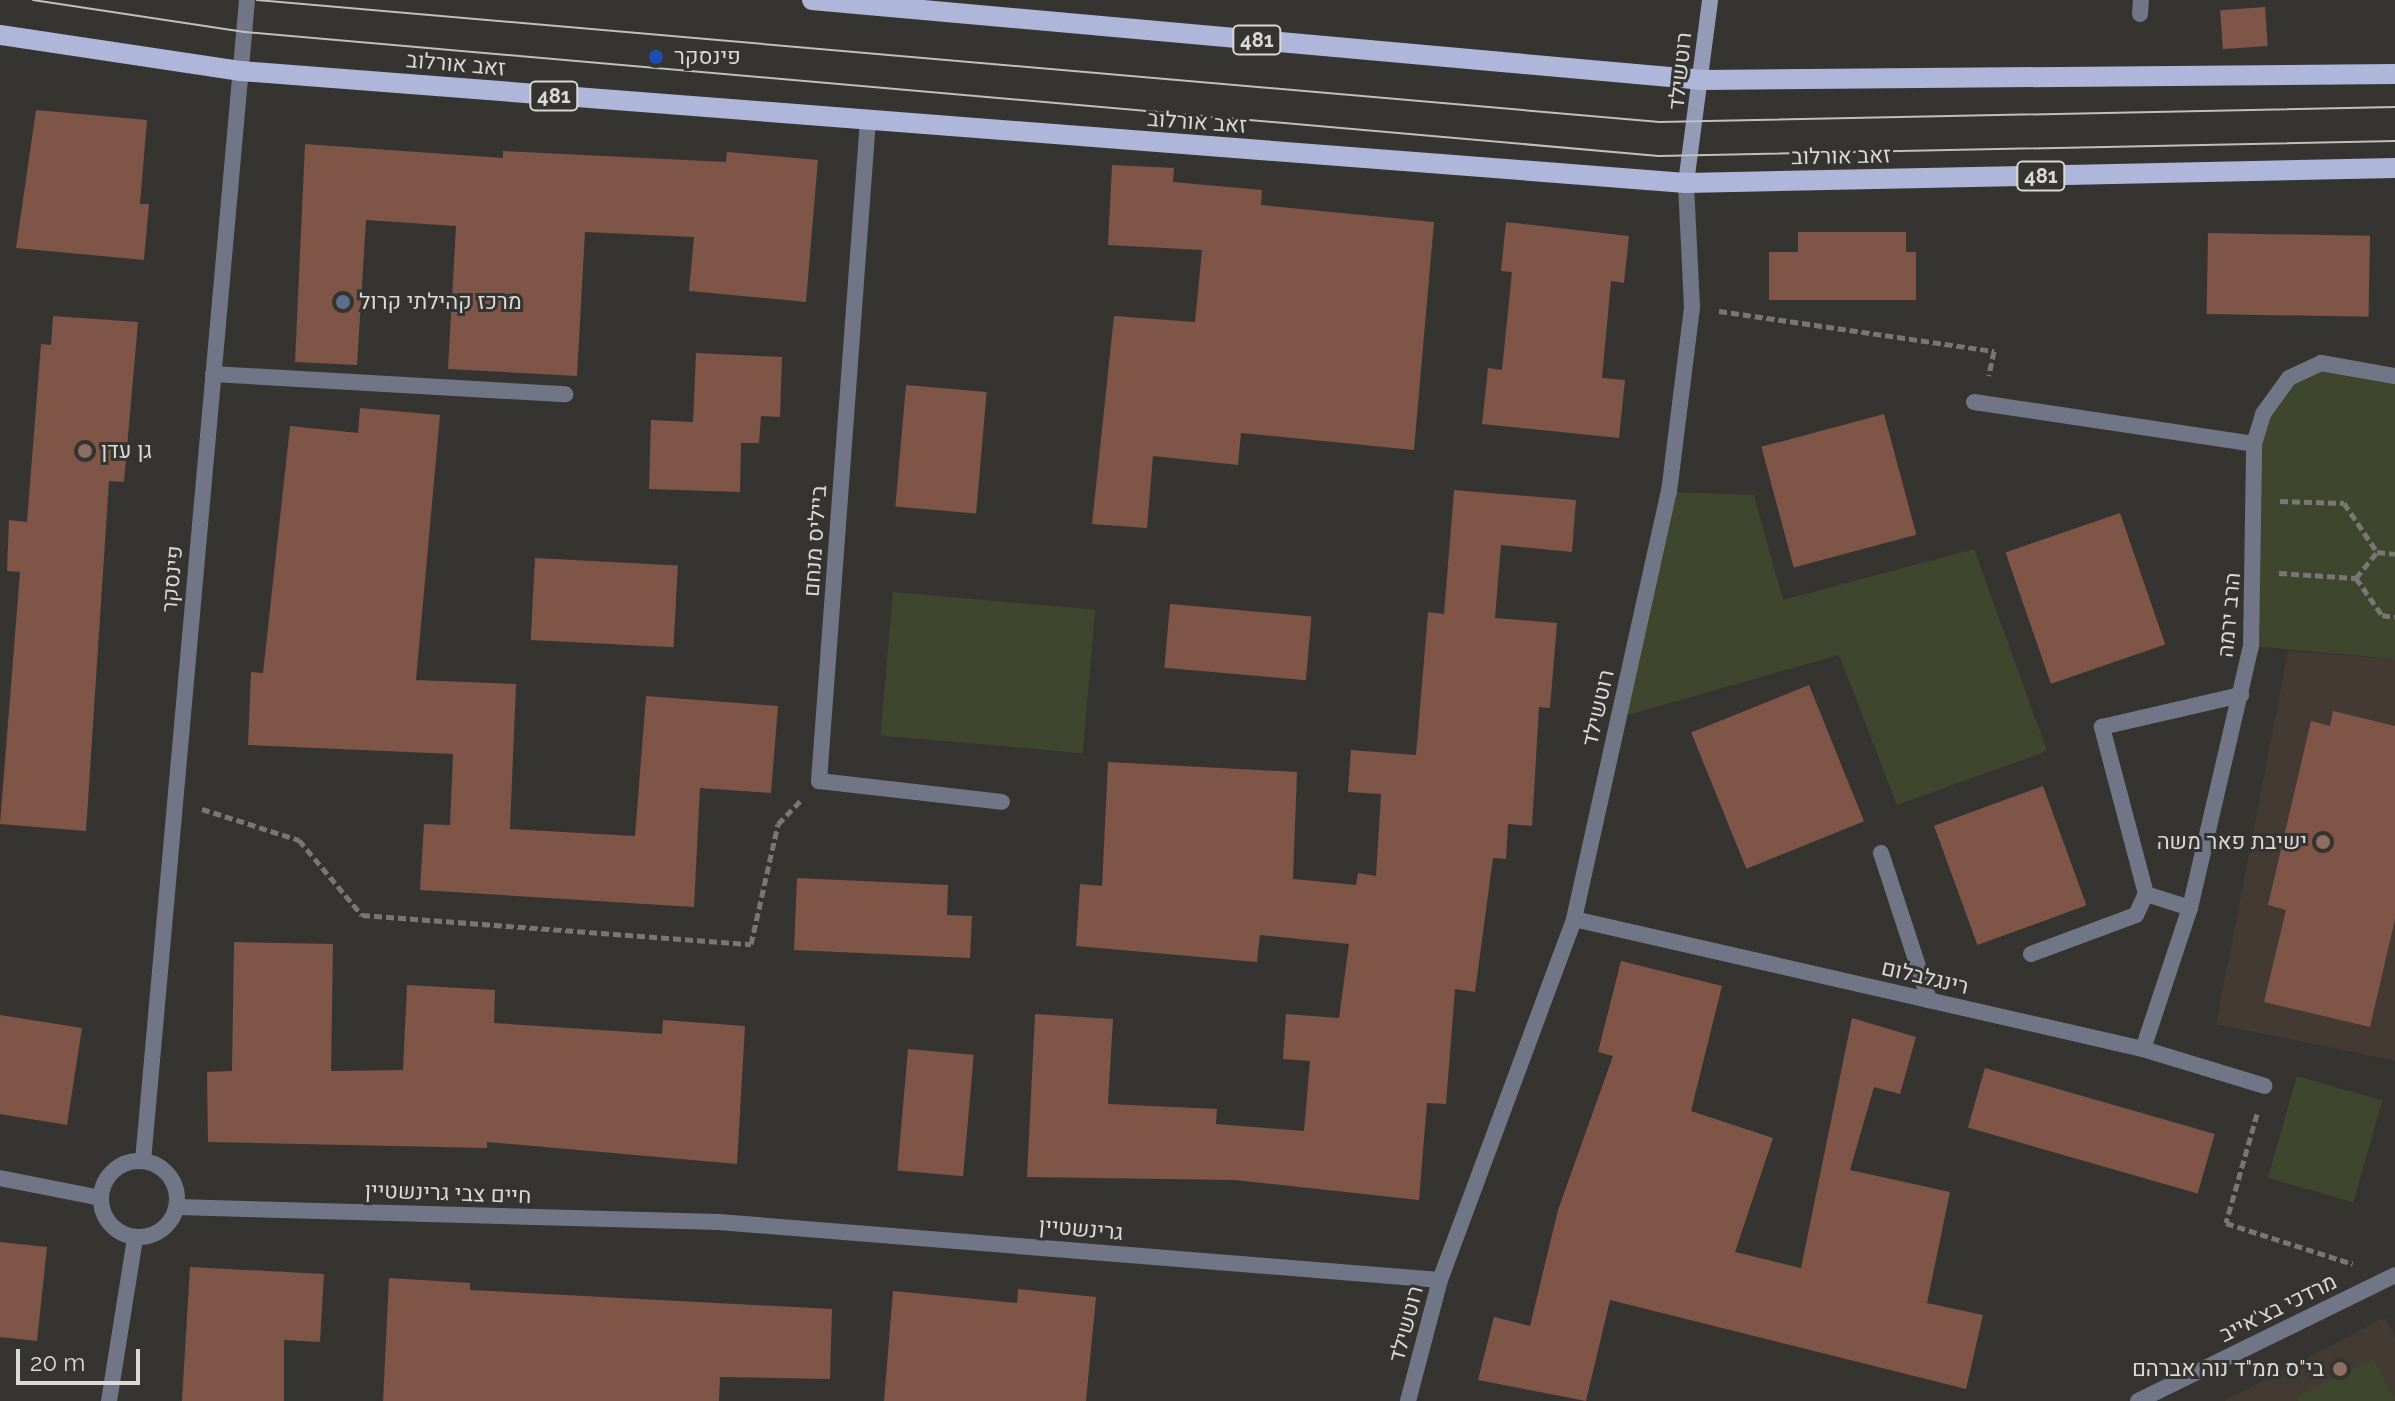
<!DOCTYPE html>
<html>
<head>
<meta charset="utf-8">
<style>
	body { margin:0 }
	#map { position:relative; width:2395px; height:1401px; overflow:hidden; background:#363431; font-family:Raleway,Heebo,sans-serif }
	div>[style] { position:absolute }
	.built>* { inset:0; background:#423a33 }
	.green>* { inset:0; background:#3e462d; transform-origin:0 0 }
	.building>* { inset:0; background:#7f5548; transform-origin:0 0 }
	.path>* { height:5px; margin-top:-2.5px; transform-origin:0; background:repeating-linear-gradient(90deg,#797774 0 8px,transparent 0 12px) }
	.lane>* { height:16px; margin:-8px; padding:0 8px; transform-origin:8px; border-radius:8px; background:#717687 }
	.street>* { height:16px; margin:-8px; padding:0 8px; transform-origin:8px; border-radius:8px; background:#717687 }
	.street>.ring { margin:-8px; padding:0; box-sizing:content-box; background:none; border:16px solid #717687; border-radius:50% }
	.secondary>* { height:16px; margin:-8px; padding:0 8px; transform-origin:8px; border-radius:8px; background:#949bb6 }
	.primary>* { height:20px; margin:-10px; padding:0 10px; transform-origin:10px; border-radius:10px; background:#aeb7da }
	.tram>* { height:2px; margin:-1px; padding:0 1px; transform-origin:1px; border-radius:1px; background:#c2c0be }
	.dots>* { width:22px; height:22px; translate:-50% -50%; box-sizing:border-box; border:4px solid #363431; border-radius:50% }
	span { translate:-50% -50%; white-space:nowrap; text-align:center; line-height:1.15; -webkit-text-stroke:6px #363431; paint-order:stroke }
	.shield-label span { padding:2px 6px; background:#363431; border:2px solid; border-radius:6px; -webkit-text-stroke-width:0 }
	.shield-label { font-size:20px; color:#dbd9d8; font-weight:700 }
	.poi-label { font-size:22px; color:#dbd9d8 }
	.left { translate:0 -50%; text-align:left }
	.right { translate:-100% -50%; text-align:right }
	.street-label { font-size:22px; color:#dbd9d8 }
	.scale { position:absolute; left:16px; top:1349px; width:124px; height:36px; box-sizing:border-box; border:4px solid #dbd9d8; border-top:0; padding-left:10px; font-size:24px; line-height:28px; white-space:nowrap; color:#dbd9d8; -webkit-text-stroke:6px #363431; paint-order:stroke }
</style>
</head>
<body>
<div id="map">
	<div class="built">
		<i style="clip-path:polygon(2288px 651px,2395px 659px,2395px 1061px,2216px 1024px)"></i>
		<i style="clip-path:polygon(2385px 1317px,2395px 1337px,2395px 1401px,2224px 1401px)"></i>
	</div>
	<div class="green">
		<i style="clip-path:polygon(2321px 363px,2395px 376px,2395px 659px,2251px 646px,2254px 444px,2289px 378px)"></i>
		<i style="clip-path:polygon(1669px 492px,1754px 495px,1783px 600px,1974px 549px,2047px 751px,1897px 805px,1839px 655px,1617px 718px)"></i>
		<i style="left:893px;top:592px;width:203px;height:144px;rotate:5deg"></i>
		<i style="left:2297px;top:1076px;width:89px;height:106px;rotate:16deg"></i>
		<i style="clip-path:polygon(2374px 1358px,2395px 1401px,2298px 1401px,2296px 1397px)"></i>
	</div>
	<div class="building">
		<i style="left:2265px;top:7px;width:39px;height:45px;rotate:86deg"></i>
		<i style="clip-path:polygon(36px 110px,147px 120px,140px 204px,149px 204px,144px 260px,16px 248px)"></i>
		<i style="clip-path:polygon(305px 144px,503px 158px,503px 151px,726px 162px,727px 152px,818px 160px,806px 302px,689px 291px,694px 237px,585px 232px,577px 376px,448px 369px,456px 226px,366px 220px,357px 365px,295px 362px)"></i>
		<i style="clip-path:polygon(1112px 165px,1174px 168px,1173px 182px,1262px 190px,1261px 205px,1434px 222px,1414px 450px,1241px 433px,1238px 465px,1153px 456px,1147px 528px,1092px 524px,1114px 316px,1195px 322px,1202px 250px,1108px 245px)"></i>
		<i style="clip-path:polygon(1506px 222px,1629px 236px,1624px 283px,1611px 281px,1602px 378px,1625px 380px,1619px 438px,1482px 424px,1488px 368px,1502px 370px,1512px 272px,1501px 271px)"></i>
		<i style="clip-path:polygon(1798px 232px,1906px 232px,1906px 252px,1916px 252px,1916px 300px,1769px 300px,1769px 252px,1798px 252px)"></i>
		<i style="left:2208px;top:233px;width:162px;height:81px;rotate:1deg"></i>
		<i style="clip-path:polygon(53px 316px,138px 322px,124px 482px,109px 481px,86px 831px,0 824px,20px 572px,7px 571px,9px 520px,27px 522px,41px 344px,51px 345px)"></i>
		<i style="clip-path:polygon(696px 353px,782px 357px,780px 417px,761px 416px,759px 443px,741px 443px,740px 492px,649px 489px,651px 420px,693px 422px)"></i>
		<i style="left:906px;top:385px;width:81px;height:122px;rotate:5deg"></i>
		<i style="clip-path:polygon(360px 408px,440px 415px,416px 680px,516px 684px,510px 829px,635px 836px,646px 696px,778px 706px,771px 793px,700px 788px,694px 907px,420px 890px,424px 824px,450px 825px,453px 754px,248px 745px,251px 672px,263px 673px,290px 426px,358px 433px)"></i>
		<i style="left:1884px;top:414px;width:125px;height:127px;rotate:75deg"></i>
		<i style="clip-path:polygon(1454px 490px,1576px 500px,1572px 552px,1501px 545px,1495px 618px,1557px 623px,1550px 708px,1539px 707px,1532px 826px,1508px 824px,1506px 859px,1493px 858px,1475px 992px,1455px 989px,1446px 1104px,1427px 1103px,1419px 1200px,1235px 1180px,1027px 1177px,1035px 1014px,1113px 1019px,1108px 1104px,1217px 1109px,1216px 1124px,1304px 1131px,1310px 1061px,1283px 1059px,1286px 1014px,1339px 1018px,1349px 944px,1260px 935px,1257px 962px,1076px 946px,1080px 884px,1102px 886px,1108px 762px,1297px 772px,1293px 879px,1356px 885px,1358px 873px,1376px 876px,1381px 794px,1348px 792px,1351px 750px,1416px 755px,1428px 612px,1444px 614px)"></i>
		<i style="left:2120px;top:513px;width:139px;height:121px;rotate:71deg"></i>
		<i style="left:535px;top:558px;width:143px;height:82px;rotate:3deg"></i>
		<i style="left:1170px;top:604px;width:142px;height:64px;rotate:5deg"></i>
		<i style="left:1809px;top:685px;width:147px;height:127px;rotate:68deg"></i>
		<i style="clip-path:polygon(2333px 711px,2395px 726px,2395px 919px,2370px 1027px,2264px 1002px,2286px 910px,2268px 905px,2311px 721px,2330px 726px)"></i>
		<i style="left:2043px;top:786px;width:127px;height:116px;rotate:70deg"></i>
		<i style="clip-path:polygon(797px 878px,948px 885px,947px 915px,972px 916px,970px 958px,794px 950px)"></i>
		<i style="clip-path:polygon(234px 942px,333px 944px,331px 1071px,403px 1070px,407px 985px,495px 990px,494px 1023px,662px 1034px,663px 1020px,745px 1026px,737px 1164px,487px 1142px,487px 1148px,208px 1142px,207px 1072px,232px 1071px)"></i>
		<i style="clip-path:polygon(1621px 961px,1722px 986px,1691px 1111px,1773px 1138px,1735px 1252px,1801px 1268px,1852px 1018px,1916px 1037px,1900px 1094px,1874px 1087px,1850px 1170px,1950px 1192px,1927px 1303px,1983px 1315px,1966px 1389px,1610px 1300px,1586px 1401px,1478px 1380px,1494px 1317px,1530px 1326px,1558px 1210px,1613px 1056px,1598px 1052px)"></i>
		<i style="clip-path:polygon(0 1015px,82px 1028px,67px 1125px,0 1114px)"></i>
		<i style="left:908px;top:1049px;width:66px;height:122px;rotate:5deg"></i>
		<i style="left:1985px;top:1068px;width:239px;height:62px;rotate:16deg"></i>
		<i style="clip-path:polygon(0 1242px,47px 1247px,37px 1341px,0 1337px)"></i>
		<i style="clip-path:polygon(190px 1267px,324px 1274px,320px 1342px,284px 1340px,284px 1401px,182px 1401px)"></i>
		<i style="clip-path:polygon(389px 1278px,470px 1283px,470px 1290px,832px 1309px,830px 1379px,720px 1377px,719px 1401px,383px 1401px)"></i>
		<i style="clip-path:polygon(1018px 1289px,1096px 1297px,1086px 1401px,884px 1401px,893px 1291px,1017px 1303px)"></i>
	</div>
	<div class="path">
		<i style="left:1719px;top:311px;width:278px;rotate:8.3deg"></i>
		<i style="left:1994px;top:351px;width:25px;rotate:102deg"></i>
		<i style="left:2280px;top:501px;width:64px;rotate:1.8deg"></i>
		<i style="left:2344px;top:503px;width:59px;rotate:56deg"></i>
		<i style="left:2279px;top:573px;width:77px;rotate:3.7deg"></i>
		<i style="left:2356px;top:578px;width:45px;rotate:54.9deg"></i>
		<i style="left:2382px;top:615px;width:13px;rotate:9deg"></i>
		<i style="left:2356px;top:578px;width:33px;rotate:-51deg"></i>
		<i style="left:2377px;top:552px;width:18px;rotate:6deg"></i>
		<i style="left:202px;top:809px;width:102px;rotate:17.7deg"></i>
		<i style="left:299px;top:840px;width:98px;rotate:50deg"></i>
		<i style="left:362px;top:915px;width:390px;rotate:4.3deg"></i>
		<i style="left:751px;top:944px;width:123px;rotate:-77.3deg"></i>
		<i style="left:778px;top:824px;width:35px;rotate:-46deg"></i>
		<i style="left:2257px;top:1114px;width:113px;rotate:105.9deg"></i>
		<i style="left:2226px;top:1223px;width:133px;rotate:17.9deg"></i>
	</div>
	<div class="lane">
		<i style="left:213px;top:374px;width:353px;rotate:3.3deg"></i>
		<i style="left:1881px;top:853px;width:155px;rotate:71.9deg"></i>
		<i style="left:2146px;top:894px;width:46px;rotate:17.7deg"></i>
		<i style="left:2031px;top:954px;width:112px;rotate:-20.4deg"></i>
		<i style="left:2136px;top:915px;width:23px;rotate:-65deg"></i>
		<i style="left:2146px;top:894px;width:173px;rotate:-104.8deg"></i>
		<i style="left:2102px;top:727px;width:143px;rotate:-13deg"></i>
	</div>
	<div class="street">
		<i style="left:2140px;top:14px;width:14px;rotate:-86deg"></i>
		<i style="left:868px;top:120px;width:663px;rotate:94.24deg"></i>
		<i style="left:819px;top:781px;width:184px;rotate:6.5deg"></i>
		<i style="left:1974px;top:402px;width:283px;rotate:8.5deg"></i>
		<i style="left:1574px;top:919px;width:584px;rotate:12.87deg"></i>
		<i style="left:2143px;top:1049px;width:127px;rotate:16.9deg"></i>
		<i style="left:2143px;top:1049px;width:149px;rotate:-71.6deg"></i>
		<i style="left:2190px;top:908px;width:269px;rotate:-76.9deg"></i>
		<i style="left:2251px;top:646px;width:202px;rotate:-89.1deg"></i>
		<i style="left:2254px;top:444px;width:31px;rotate:-73deg"></i>
		<i style="left:2263px;top:414px;width:44px;rotate:-54.2deg"></i>
		<i style="left:2289px;top:378px;width:35px;rotate:-25deg"></i>
		<i style="left:2321px;top:363px;width:75px;rotate:10deg"></i>
		<i style="left:143px;top:1161px;width:1166px;rotate:-84.88deg"></i>
		<i class="ring" style="left:101px;top:1161px;width:60px;height:60px"></i>
		<i style="left:0;top:1178px;width:103px;rotate:11.2deg"></i>
		<i style="left:177px;top:1207px;width:542px;rotate:1.59deg"></i>
		<i style="left:719px;top:1222px;width:723px;rotate:4.6deg"></i>
		<i style="left:109px;top:1401px;width:165px;rotate:-80.9deg"></i>
		<i style="left:1408px;top:1401px;width:125px;rotate:-75.2deg"></i>
		<i style="left:1440px;top:1280px;width:385px;rotate:-69.6deg"></i>
		<i style="left:1574px;top:919px;width:437px;rotate:-77.5deg"></i>
		<i style="left:1669px;top:492px;width:186px;rotate:-82.9deg"></i>
		<i style="left:1692px;top:307px;width:124px;rotate:-92.8deg"></i>
		<i style="left:2138px;top:1401px;width:286px;rotate:-26.1deg"></i>
	</div>
	<div class="secondary">
		<i style="left:1686px;top:183px;width:185px;rotate:-82.5deg"></i>
	</div>
	<div class="primary">
		<i style="left:812px;top:0;width:895px;rotate:5.13deg"></i>
		<i style="left:1703px;top:80px;width:692px;rotate:-0.5deg"></i>
		<i style="left:0;top:35px;width:244px;rotate:8.5deg"></i>
		<i style="left:241px;top:71px;width:1449px;rotate:4.43deg"></i>
		<i style="left:1686px;top:183px;width:709px;rotate:-1.21deg"></i>
	</div>
	<div class="tram">
		<i style="left:33px;top:0;width:214px;rotate:8.6deg"></i>
		<i style="left:245px;top:32px;width:1419px;rotate:5.01deg"></i>
		<i style="left:1659px;top:156px;width:736px;rotate:-1.17deg"></i>
		<i style="left:257px;top:0;width:1408px;rotate:4.97deg"></i>
		<i style="left:1660px;top:122px;width:735px;rotate:-1.17deg"></i>
	</div>
	<div class="dots">
		<i style="left:656px;top:57px;background:#1a4fb4"></i>
		<i style="left:343px;top:302px;background:#5c6f8a"></i>
		<i style="left:85px;top:451px;background:#8d6e63"></i>
		<i style="left:2323px;top:842px;background:#8d6e63"></i>
		<i style="left:2340px;top:1369px;background:#8d6e63"></i>
	</div>
	<div class="shield-label">
		<span style="left:1257px;top:40px">481</span>
		<span style="left:554px;top:96px">481</span>
		<span style="left:2041px;top:176px">481</span>
	</div>
	<div class="poi-label">
		<span class="left" style="left:674px;top:57px">פינסקר</span>
		<span class="left" style="left:359px;top:302px">מרכז קהילתי קרול</span>
		<span class="left" style="left:101px;top:451px">גן עדן</span>
		<span class="right" style="left:2307px;top:842px">ישיבת פאר משה</span>
		<span class="right" style="left:2324px;top:1369px">בי"ס ממ"ד נוה אברהם</span>
	</div>
	<div class="street-label">
		<span style="left:456px;top:64px;rotate:5deg">זאב אורלוב</span>
		<span style="left:1680px;top:71px;rotate:-84deg">רוטשילד</span>
		<span style="left:1197px;top:122px;rotate:4deg">זאב אורלוב</span>
		<span style="left:1841px;top:156px;rotate:-1deg">זאב אורלוב</span>
		<span style="left:815px;top:541px;rotate:-86deg">בייליס מנחם</span>
		<span style="left:172px;top:579px;rotate:-85deg">פינסקר</span>
		<span style="left:2229px;top:615px;rotate:-85deg">הרב ירמה</span>
		<span style="left:1598px;top:708px;rotate:-77deg">רוטשילד</span>
		<span style="left:1925px;top:977px;rotate:13deg">רינגלבלום</span>
		<span style="left:448px;top:1193px;rotate:2deg">חיים צבי גרינשטיין</span>
		<span style="left:1081px;top:1229px;rotate:5deg">גרינשטיין</span>
		<span style="left:2278px;top:1308px;rotate:-26deg">מרדכי בצ'אייב</span>
		<span style="left:1406px;top:1324px;rotate:-75deg">רוטשילד</span>
	</div>
	<div class="scale">20 m</div>
</div>
</body>
</html>
